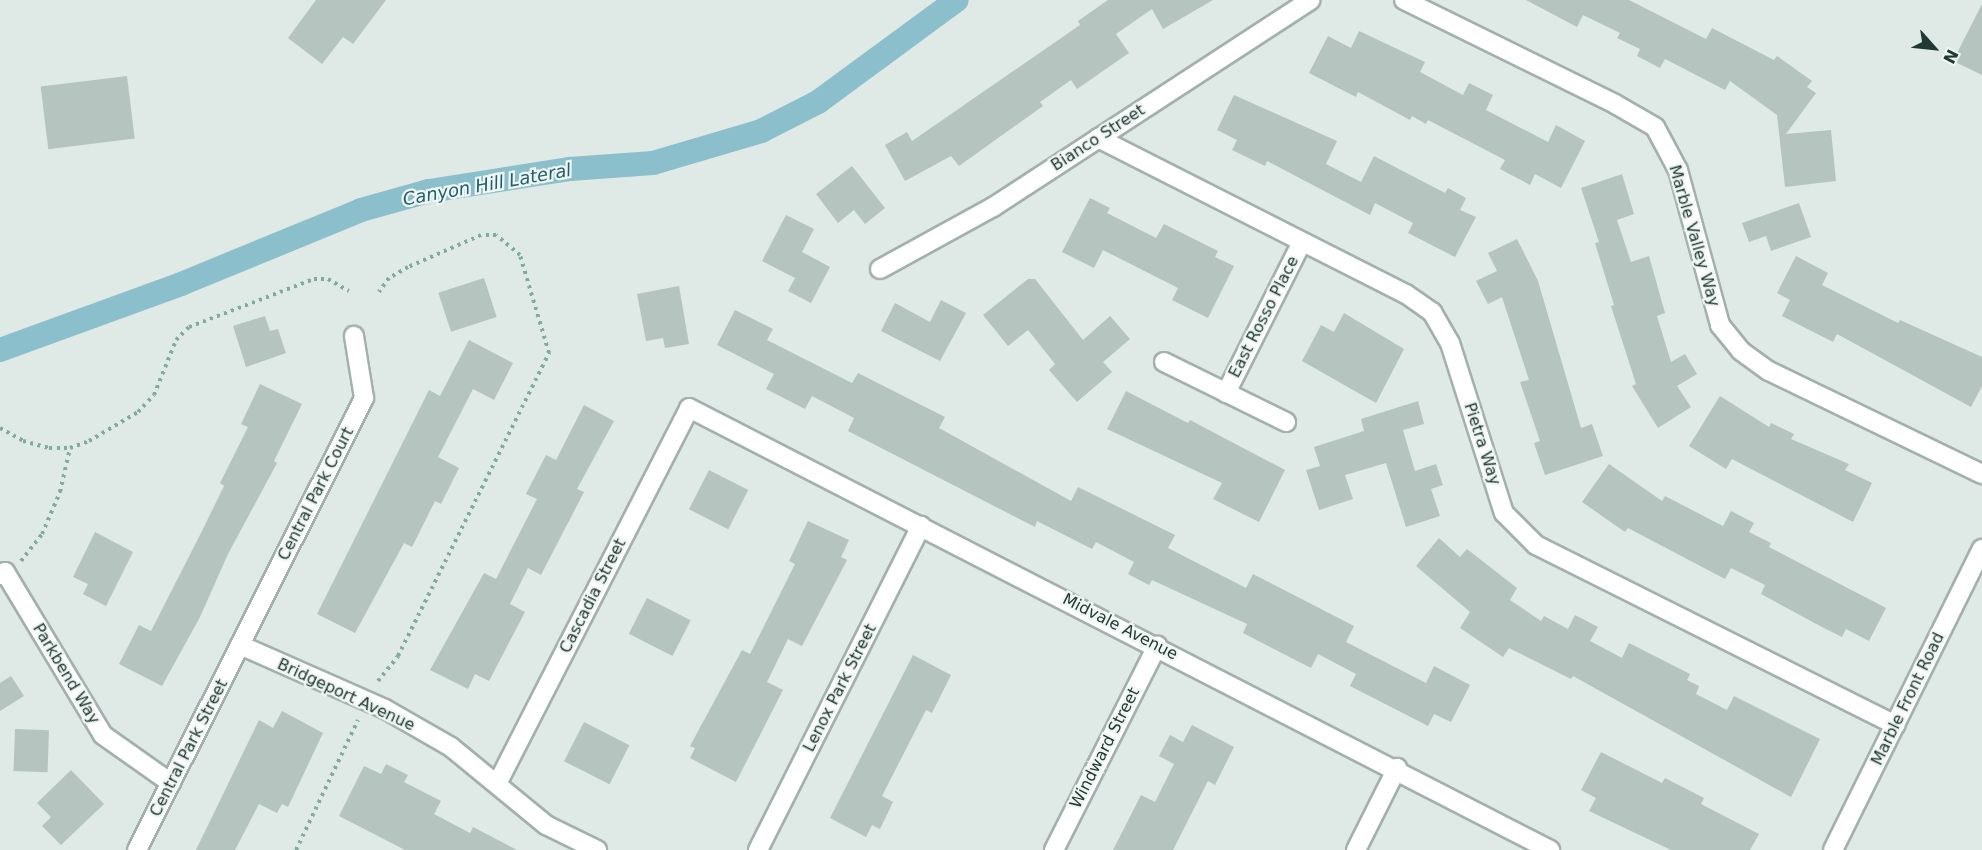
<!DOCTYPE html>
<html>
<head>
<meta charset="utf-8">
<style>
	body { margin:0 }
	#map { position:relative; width:1982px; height:850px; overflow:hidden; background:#dfe9e5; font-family:"DejaVu Sans",sans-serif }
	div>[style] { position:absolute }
	.canal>* { height:24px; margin:-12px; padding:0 12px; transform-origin:12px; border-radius:12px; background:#8bbfcb }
	.building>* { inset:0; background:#b5c4be; transform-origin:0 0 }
	.path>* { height:4px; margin-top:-2px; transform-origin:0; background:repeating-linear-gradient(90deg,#82ab9f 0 3px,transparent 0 7.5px) }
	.roads { filter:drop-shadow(2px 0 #a3b0ac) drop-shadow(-2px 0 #a3b0ac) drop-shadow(0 2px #a3b0ac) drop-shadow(0 -2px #a3b0ac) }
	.street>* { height:18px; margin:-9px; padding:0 9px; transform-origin:9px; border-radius:9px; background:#fff }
	.secondary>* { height:18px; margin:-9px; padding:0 9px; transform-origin:9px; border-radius:9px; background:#fff }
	span { translate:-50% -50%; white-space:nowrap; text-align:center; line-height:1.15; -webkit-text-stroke:4.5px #eff6f3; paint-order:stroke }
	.street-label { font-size:16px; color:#223833 }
	.water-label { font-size:18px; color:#215f6f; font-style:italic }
	.north { position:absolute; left:1904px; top:18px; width:60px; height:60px; -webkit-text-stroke:4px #eff6f3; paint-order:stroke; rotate:117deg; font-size:16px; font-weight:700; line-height:24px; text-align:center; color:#223833 }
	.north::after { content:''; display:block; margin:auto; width:21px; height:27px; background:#223833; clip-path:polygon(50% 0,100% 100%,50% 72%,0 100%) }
</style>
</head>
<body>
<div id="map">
	<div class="canal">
		<i style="left:0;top:350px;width:193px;rotate:-20deg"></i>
		<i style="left:181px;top:284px;width:195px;rotate:-22.3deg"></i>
		<i style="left:361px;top:210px;width:71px;rotate:-15.6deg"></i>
		<i style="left:429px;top:191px;width:143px;rotate:-8.9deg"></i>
		<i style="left:570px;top:169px;width:83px;rotate:-4.1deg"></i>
		<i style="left:653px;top:163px;width:113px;rotate:-16.5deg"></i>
		<i style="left:761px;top:131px;width:64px;rotate:-27deg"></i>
		<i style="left:818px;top:102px;width:172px;rotate:-36.3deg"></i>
	</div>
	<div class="building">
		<i style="clip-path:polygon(316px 0,386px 0,353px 44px,343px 37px,322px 64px,288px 38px)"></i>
		<i style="clip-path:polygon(1108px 0,1213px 0,1163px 29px,1152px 9px,1116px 34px,1129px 53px,1077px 89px,1071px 80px,1040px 102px,1043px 106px,959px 166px,951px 156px,905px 181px,885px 145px,907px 132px,912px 141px,1080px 25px,1078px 21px)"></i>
		<i style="clip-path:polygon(1526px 0,1629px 0,1706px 39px,1712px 28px,1774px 60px,1777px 56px,1812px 81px,1807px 87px,1816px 93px,1786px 134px,1831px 130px,1836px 181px,1785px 187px,1777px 115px,1730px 81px,1725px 90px,1665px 59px,1660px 68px,1637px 56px,1640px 49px,1617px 38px,1620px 33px,1583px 15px,1577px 27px)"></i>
		<i style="clip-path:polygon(1982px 4px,1982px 75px,1953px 61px)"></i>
		<i style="clip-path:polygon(1359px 31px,1425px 62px,1420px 72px,1463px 95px,1469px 83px,1493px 95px,1486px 110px,1548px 142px,1556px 125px,1585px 141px,1561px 188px,1535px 174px,1530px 185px,1500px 169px,1505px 160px,1428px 120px,1426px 124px,1412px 116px,1410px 120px,1358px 92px,1356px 97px,1309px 73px,1328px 36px,1351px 48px)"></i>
		<i style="left:127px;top:76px;width:63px;height:87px;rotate:83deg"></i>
		<i style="clip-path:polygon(1234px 95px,1337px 141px,1326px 164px,1361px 182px,1374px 156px,1445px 193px,1448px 188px,1466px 198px,1460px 210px,1476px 217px,1455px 257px,1408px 233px,1413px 223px,1375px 203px,1370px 215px,1267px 161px,1265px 166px,1232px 150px,1237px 140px,1217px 130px)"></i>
		<i style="clip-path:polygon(852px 166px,885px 208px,865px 224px,854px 210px,838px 223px,816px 194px)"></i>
		<i style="clip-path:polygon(1622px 174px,1634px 214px,1617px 220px,1631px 262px,1649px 256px,1665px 313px,1657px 316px,1671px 362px,1685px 354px,1697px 374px,1677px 386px,1691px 407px,1658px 428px,1632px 386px,1636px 384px,1611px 306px,1614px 305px,1595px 243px,1599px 242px,1581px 188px)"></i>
		<i style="clip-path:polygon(1090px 198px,1110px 208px,1107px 213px,1156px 238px,1164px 224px,1218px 251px,1215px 257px,1234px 266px,1208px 318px,1172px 300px,1178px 288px,1103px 250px,1094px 268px,1062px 252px)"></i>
		<i style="clip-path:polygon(1799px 203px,1811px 237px,1771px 251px,1766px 236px,1749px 242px,1742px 223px)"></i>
		<i style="clip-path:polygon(786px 215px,814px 229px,802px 252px,830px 267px,811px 303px,788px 291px,795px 278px,762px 261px)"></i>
		<i style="clip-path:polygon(1517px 239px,1538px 281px,1581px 428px,1592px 424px,1603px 456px,1545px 475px,1534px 443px,1540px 441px,1520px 382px,1529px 380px,1502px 297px,1488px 304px,1476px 281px,1497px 271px,1488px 253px)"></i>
		<i style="clip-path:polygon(1796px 256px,1828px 273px,1822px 285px,1898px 323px,1900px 320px,1982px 357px,1982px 386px,1971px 407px,1837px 334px,1833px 342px,1782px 316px,1790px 300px,1777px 293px)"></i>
		<i style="left:484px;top:278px;width:41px;height:48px;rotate:72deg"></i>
		<i style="clip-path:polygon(1028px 279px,1035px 279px,1083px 340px,1110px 316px,1130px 339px,1103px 362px,1112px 372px,1077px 402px,1049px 370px,1055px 364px,1028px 330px,1008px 346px,983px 315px)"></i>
		<i style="clip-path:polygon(679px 286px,689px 344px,665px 348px,663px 338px,646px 341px,637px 294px)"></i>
		<i style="clip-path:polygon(941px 300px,966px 313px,940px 361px,881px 331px,895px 303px,930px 322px)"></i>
		<i style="clip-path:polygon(735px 310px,773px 329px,767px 340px,852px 383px,858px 373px,945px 417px,939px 428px,1071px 501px,1078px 487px,1175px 535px,1168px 548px,1246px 588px,1253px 574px,1354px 626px,1346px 642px,1426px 683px,1434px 666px,1470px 685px,1451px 722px,1434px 714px,1428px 726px,1350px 686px,1356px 674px,1318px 654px,1311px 668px,1243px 633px,1247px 624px,1152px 580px,1149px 585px,1128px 574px,1134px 562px,1096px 542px,1092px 549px,1037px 521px,1035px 527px,848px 431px,854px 418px,812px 396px,805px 409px,766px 389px,774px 374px,717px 345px)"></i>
		<i style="clip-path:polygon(1344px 313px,1404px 349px,1376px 403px,1302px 361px,1321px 325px,1334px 332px)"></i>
		<i style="clip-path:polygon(265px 316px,270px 331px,278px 329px,286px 353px,246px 367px,233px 326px)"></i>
		<i style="clip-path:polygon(469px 340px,513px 363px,494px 400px,473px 389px,438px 457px,459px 468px,441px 504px,435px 501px,412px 547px,404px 543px,355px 633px,317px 614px,429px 390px,440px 396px)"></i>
		<i style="clip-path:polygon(260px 384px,302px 404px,274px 461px,277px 463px,228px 554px,200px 617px,162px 686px,119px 664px,139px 625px,151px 631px,202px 531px,224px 486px,220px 483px,248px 427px,241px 424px)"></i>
		<i style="clip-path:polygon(1126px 391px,1188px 423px,1190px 420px,1285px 470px,1259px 522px,1213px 499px,1222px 483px,1107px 429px)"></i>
		<i style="clip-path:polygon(1720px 396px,1769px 427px,1771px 423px,1794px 434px,1791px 439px,1849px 464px,1845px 470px,1872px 483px,1853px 522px,1732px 459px,1726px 469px,1689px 446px)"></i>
		<i style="clip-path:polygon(1418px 401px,1424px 424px,1403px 430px,1415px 471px,1436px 464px,1443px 485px,1431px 489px,1440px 516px,1406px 527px,1386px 463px,1345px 475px,1353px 499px,1319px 510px,1306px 470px,1320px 466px,1314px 447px,1364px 431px,1361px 419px)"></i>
		<i style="clip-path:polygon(584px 405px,614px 421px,577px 489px,584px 492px,541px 575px,528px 568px,510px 604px,525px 612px,489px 681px,475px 674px,468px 689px,430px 670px,484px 573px,496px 579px,537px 499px,526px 494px,546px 455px,556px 460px)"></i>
		<i style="clip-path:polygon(1609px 464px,1662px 501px,1665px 496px,1723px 526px,1731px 511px,1754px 523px,1749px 532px,1771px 543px,1769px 547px,1886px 608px,1869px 641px,1846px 629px,1842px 637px,1820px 626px,1761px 594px,1765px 585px,1731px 568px,1725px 579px,1628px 528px,1625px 532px,1582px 502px)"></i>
		<i style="left:709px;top:470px;width:44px;height:44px;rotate:27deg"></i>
		<i style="clip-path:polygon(808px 521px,849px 540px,841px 557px,847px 560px,802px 646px,788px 639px,767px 682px,783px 690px,736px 782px,690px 758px,695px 748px,690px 746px,742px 650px,750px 654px,795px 564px,789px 561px)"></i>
		<i style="clip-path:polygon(95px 532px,133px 552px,106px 606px,83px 594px,88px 584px,73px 577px)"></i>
		<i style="clip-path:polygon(1439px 538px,1460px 557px,1467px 549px,1517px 588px,1510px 600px,1541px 621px,1544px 616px,1568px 629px,1575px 615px,1598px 627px,1590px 641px,1622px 658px,1629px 643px,1690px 674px,1687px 680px,1699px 686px,1696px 694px,1727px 710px,1734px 696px,1820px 739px,1791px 797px,1573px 676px,1571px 679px,1509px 648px,1503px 657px,1460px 628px,1470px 612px,1416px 566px)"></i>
		<i style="left:647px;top:598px;width:49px;height:40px;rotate:27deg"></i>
		<i style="clip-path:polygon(913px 655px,951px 675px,932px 713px,926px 710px,882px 796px,893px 802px,880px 829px,872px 825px,866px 837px,830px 818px)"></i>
		<i style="clip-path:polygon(11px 676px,24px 696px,0 711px,0 683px)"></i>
		<i style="clip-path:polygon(282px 711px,323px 733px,288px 807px,282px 804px,277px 813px,259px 804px,235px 850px,196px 850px,259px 720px,273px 728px)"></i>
		<i style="left:584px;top:722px;width:51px;height:44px;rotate:27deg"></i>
		<i style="clip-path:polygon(1192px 725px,1234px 747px,1215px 785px,1208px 781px,1173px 850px,1113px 850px,1141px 795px,1155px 802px,1174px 764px,1159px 756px,1170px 735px,1183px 742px)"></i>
		<i style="left:15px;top:729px;width:34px;height:42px;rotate:2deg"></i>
		<i style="clip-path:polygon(1601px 752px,1662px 783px,1665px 778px,1704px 798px,1701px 804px,1759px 834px,1750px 850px,1671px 850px,1589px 811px,1596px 798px,1581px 790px)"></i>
		<i style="clip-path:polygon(386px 764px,408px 775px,404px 782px,441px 801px,434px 814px,470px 833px,473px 827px,517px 850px,405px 850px,339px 816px,364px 766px,381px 774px)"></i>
		<i style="clip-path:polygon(71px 770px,104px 804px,61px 845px,42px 826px,51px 817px,37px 803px)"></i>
	</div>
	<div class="path">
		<i style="left:0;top:428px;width:26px;rotate:29deg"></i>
		<i style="left:23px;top:441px;width:27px;rotate:15deg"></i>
		<i style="left:49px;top:448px;width:21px"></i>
		<i style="left:70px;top:448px;width:20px;rotate:-20deg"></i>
		<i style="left:89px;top:441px;width:57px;rotate:-30.6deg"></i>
		<i style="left:138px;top:412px;width:23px;rotate:-47deg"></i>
		<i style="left:154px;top:395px;width:59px;rotate:-68.2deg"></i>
		<i style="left:176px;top:340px;width:18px;rotate:-45deg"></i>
		<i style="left:189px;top:327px;width:134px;rotate:-21deg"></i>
		<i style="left:314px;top:279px;width:14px"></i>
		<i style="left:328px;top:279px;width:24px;rotate:30deg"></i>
		<i style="left:21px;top:561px;width:34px;rotate:-52deg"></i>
		<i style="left:42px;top:534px;width:46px;rotate:-66.8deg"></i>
		<i style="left:60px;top:492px;width:45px;rotate:-77.2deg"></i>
		<i style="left:378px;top:681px;width:32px;rotate:-51deg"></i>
		<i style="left:398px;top:656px;width:339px;rotate:-63.5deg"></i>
		<i style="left:549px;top:353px;width:102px;rotate:-106.5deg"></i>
		<i style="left:520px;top:255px;width:31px;rotate:-140deg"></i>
		<i style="left:496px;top:235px;width:15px;rotate:180deg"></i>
		<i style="left:481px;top:235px;width:80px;rotate:156.3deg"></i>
		<i style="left:408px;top:267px;width:22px;rotate:150deg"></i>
		<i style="left:389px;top:278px;width:17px;rotate:126deg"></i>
		<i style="left:296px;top:850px;width:144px;rotate:-64.5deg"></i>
	</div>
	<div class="roads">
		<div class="street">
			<i style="left:1404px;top:0;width:235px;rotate:26.2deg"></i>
			<i style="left:1615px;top:104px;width:46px;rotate:29.9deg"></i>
			<i style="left:1655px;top:127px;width:49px;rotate:61.9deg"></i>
			<i style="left:1678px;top:170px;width:161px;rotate:74.8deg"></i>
			<i style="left:1720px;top:325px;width:33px;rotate:51deg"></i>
			<i style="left:1741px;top:351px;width:34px;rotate:36deg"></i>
			<i style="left:1769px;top:371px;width:237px;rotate:25.8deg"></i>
			<i style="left:1098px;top:138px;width:345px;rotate:26.9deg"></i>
			<i style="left:1406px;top:294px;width:32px;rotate:35deg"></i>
			<i style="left:1432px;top:312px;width:36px;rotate:60deg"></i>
			<i style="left:1450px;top:343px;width:178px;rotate:72.4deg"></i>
			<i style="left:1504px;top:513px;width:45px;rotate:45deg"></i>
			<i style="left:1536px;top:545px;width:402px;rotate:26.6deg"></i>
			<i style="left:880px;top:269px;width:129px;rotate:-28.8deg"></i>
			<i style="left:993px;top:207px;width:379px;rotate:-33.1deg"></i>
			<i style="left:1164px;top:362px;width:136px;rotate:26.2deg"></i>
			<i style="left:1226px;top:393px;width:169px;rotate:-63.3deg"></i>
			<i style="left:0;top:575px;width:6px;rotate:-31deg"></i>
			<i style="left:5px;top:572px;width:190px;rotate:59deg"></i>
			<i style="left:103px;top:735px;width:83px;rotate:35.2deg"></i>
			<i style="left:240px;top:645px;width:158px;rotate:23.8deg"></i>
			<i style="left:385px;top:709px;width:76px;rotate:29.9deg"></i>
			<i style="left:451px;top:747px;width:123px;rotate:39.4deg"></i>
			<i style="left:546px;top:825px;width:57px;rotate:26.1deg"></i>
			<i style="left:497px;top:784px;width:422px;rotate:-62.9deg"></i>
			<i style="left:689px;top:408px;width:968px;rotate:27.17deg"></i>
			<i style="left:137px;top:850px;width:506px;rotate:-63.33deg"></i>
			<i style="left:364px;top:398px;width:63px;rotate:-99.2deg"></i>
			<i style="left:758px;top:850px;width:363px;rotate:-63.3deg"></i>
			<i style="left:1054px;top:850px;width:229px;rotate:-63.2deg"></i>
			<i style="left:1356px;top:850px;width:92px;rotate:-63.4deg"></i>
		</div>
		<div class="secondary">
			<i style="left:1833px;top:850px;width:336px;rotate:-63.7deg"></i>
		</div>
	</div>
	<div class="street-label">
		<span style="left:1098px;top:138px;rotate:-33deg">Bianco Street</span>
		<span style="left:1694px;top:236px;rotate:74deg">Marble Valley Way</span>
		<span style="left:1264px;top:317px;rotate:-63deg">East Rosso Place</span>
		<span style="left:1482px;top:444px;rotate:72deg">Pietra Way</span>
		<span style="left:316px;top:494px;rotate:-63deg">Central Park Court</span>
		<span style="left:593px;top:596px;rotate:-63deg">Cascadia Street</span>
		<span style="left:1120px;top:627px;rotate:27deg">Midvale Avenue</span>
		<span style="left:66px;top:674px;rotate:59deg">Parkbend Way</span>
		<span style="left:840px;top:688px;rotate:-63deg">Lenox Park Street</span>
		<span style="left:346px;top:695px;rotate:25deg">Bridgeport Avenue</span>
		<span style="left:1908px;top:699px;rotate:-64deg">Marble Front Road</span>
		<span style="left:189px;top:748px;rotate:-63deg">Central Park Street</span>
		<span style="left:1105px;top:748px;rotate:-63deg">Windward Street</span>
	</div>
	<div class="water-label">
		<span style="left:487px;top:185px;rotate:-10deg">Canyon Hill Lateral</span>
	</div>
	<div class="north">N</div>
</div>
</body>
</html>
